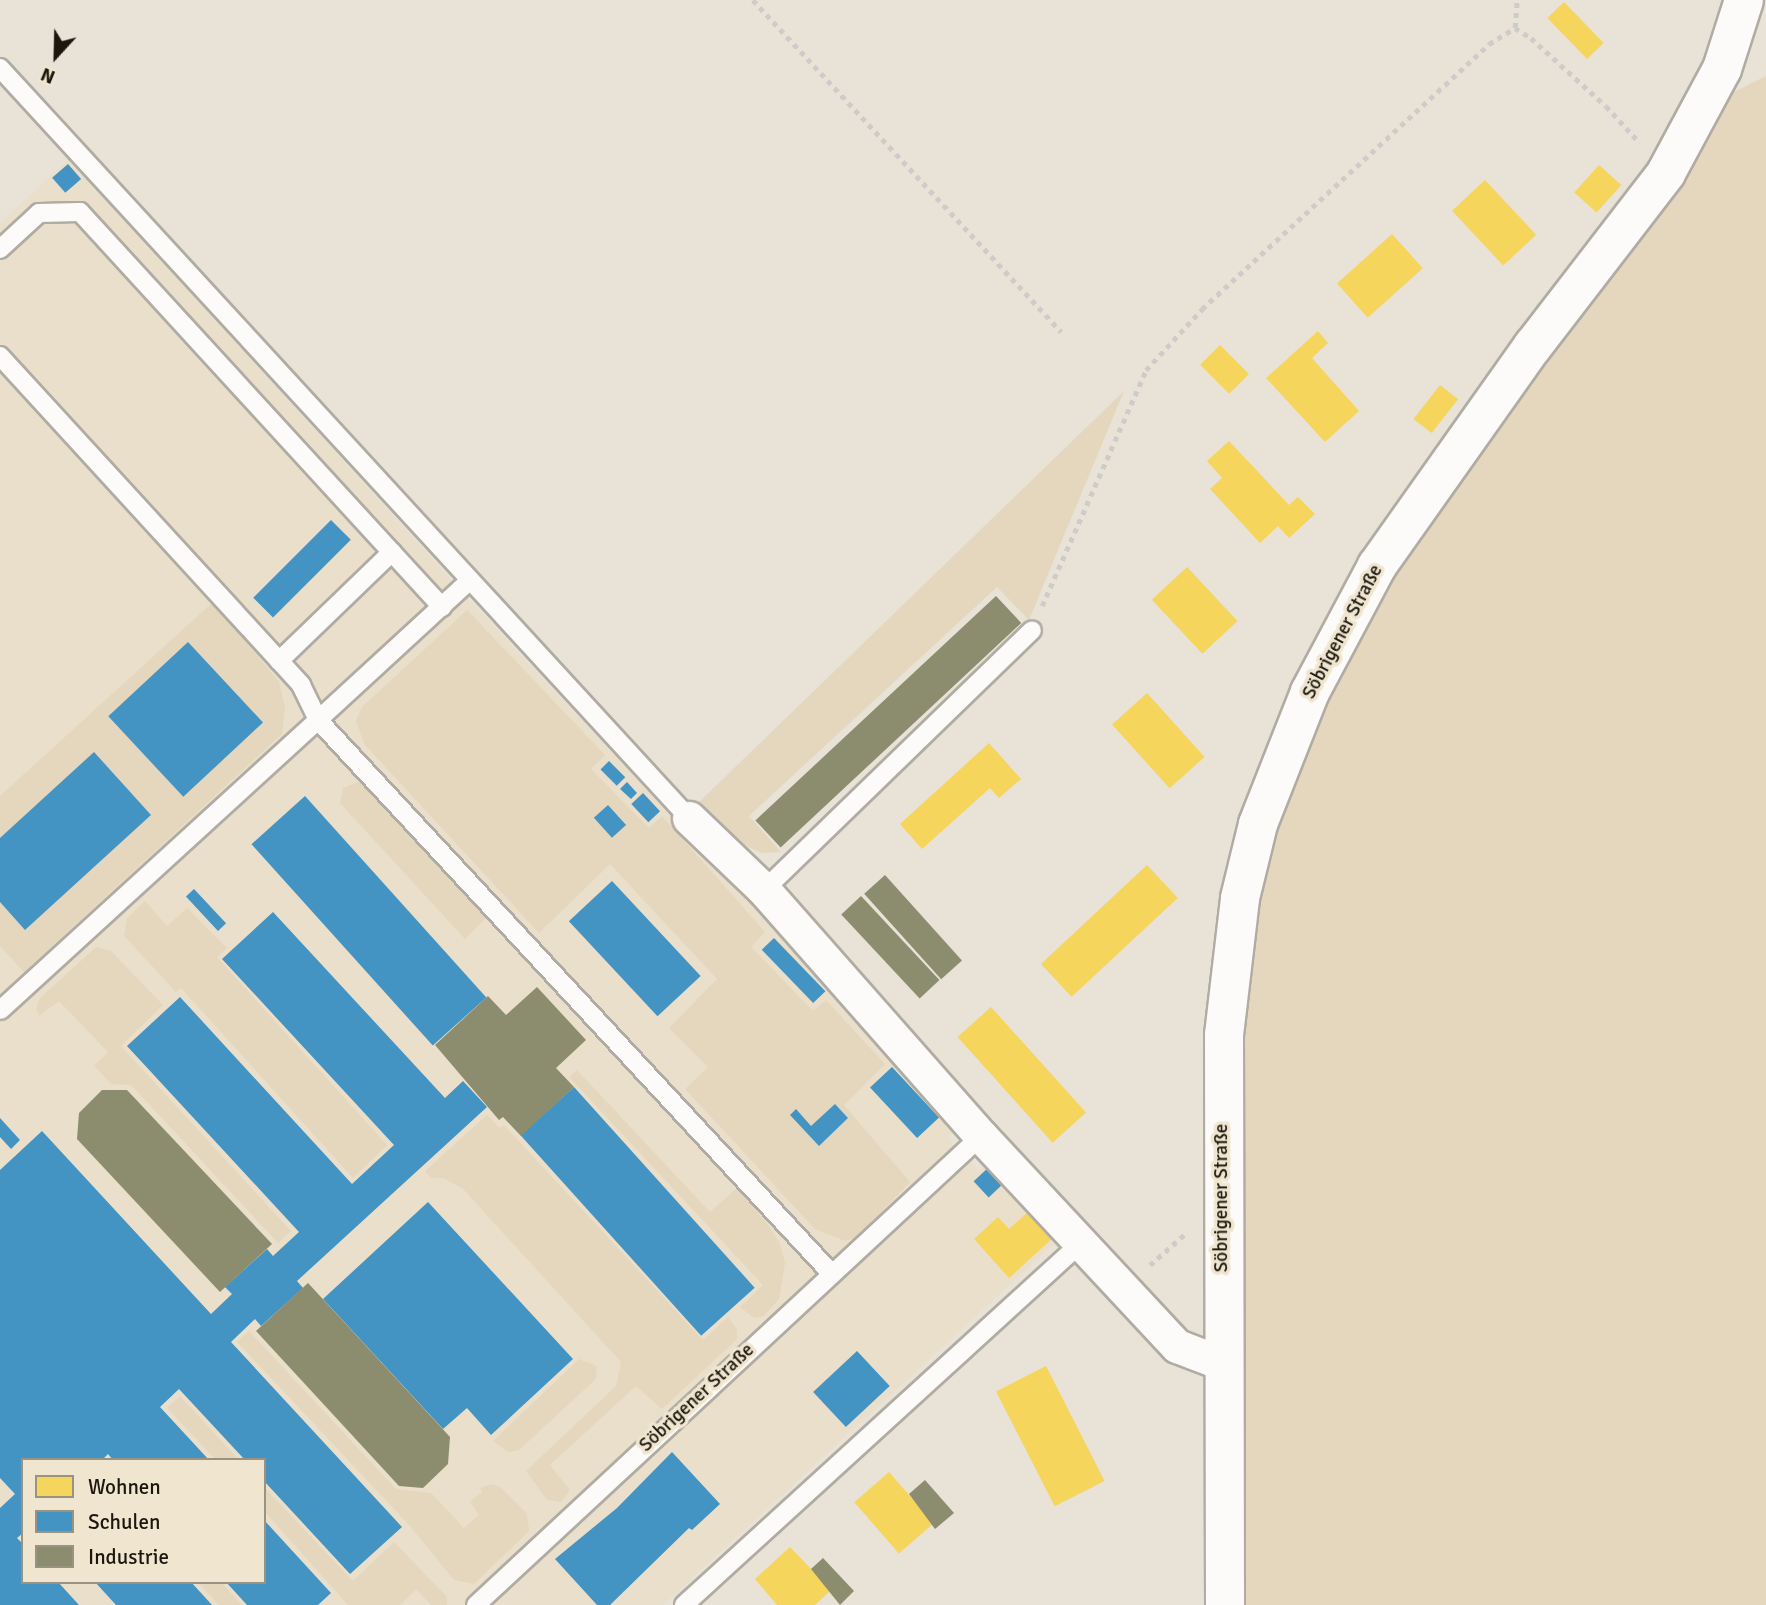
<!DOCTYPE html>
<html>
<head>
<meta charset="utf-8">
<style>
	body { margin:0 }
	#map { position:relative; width:1766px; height:1605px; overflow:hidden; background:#e8e2d7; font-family:Signika,sans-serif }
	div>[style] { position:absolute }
	.built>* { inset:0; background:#eadfca }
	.green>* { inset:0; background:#e4d7be }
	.homes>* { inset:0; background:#f6d55c; transform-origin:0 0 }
	.schools>* { inset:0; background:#4393c3; transform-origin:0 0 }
	.industry>* { inset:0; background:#8c8c6e; transform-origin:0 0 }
	.path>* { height:4.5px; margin-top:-2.25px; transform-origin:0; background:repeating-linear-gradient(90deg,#ceccc9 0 5px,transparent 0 10px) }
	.roads { filter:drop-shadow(2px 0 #b0aca3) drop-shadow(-2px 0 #b0aca3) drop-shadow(0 2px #b0aca3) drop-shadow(0 -2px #b0aca3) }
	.service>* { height:18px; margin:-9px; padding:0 9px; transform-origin:9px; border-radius:9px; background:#fcfbf9 }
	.minor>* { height:33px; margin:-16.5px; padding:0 16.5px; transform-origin:16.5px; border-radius:16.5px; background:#fcfbf9 }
	.tertiary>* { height:38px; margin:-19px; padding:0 19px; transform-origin:19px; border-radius:19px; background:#fcfbf9 }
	span { translate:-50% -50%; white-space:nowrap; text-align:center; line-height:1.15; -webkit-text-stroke:7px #f0e5cf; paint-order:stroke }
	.street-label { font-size:19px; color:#1b170f }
	.legend { position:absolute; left:21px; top:1458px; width:245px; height:126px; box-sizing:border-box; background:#f0e5cf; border:2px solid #9b9382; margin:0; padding:9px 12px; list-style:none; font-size:21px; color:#1b170f }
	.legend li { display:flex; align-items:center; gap:14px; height:35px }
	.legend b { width:35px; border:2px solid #9b9382 }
	.north { position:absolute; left:21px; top:21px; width:70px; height:70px; -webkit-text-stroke:5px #f0e5cf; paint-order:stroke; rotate:202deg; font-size:19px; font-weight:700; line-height:28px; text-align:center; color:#1b170f }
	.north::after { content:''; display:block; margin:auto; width:24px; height:32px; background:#1b170f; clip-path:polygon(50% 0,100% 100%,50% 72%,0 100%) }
</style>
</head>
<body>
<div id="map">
	<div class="built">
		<i style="clip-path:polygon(evenodd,69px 159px,476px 607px,953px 1120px,954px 1131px,948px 1138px,979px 1171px,989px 1163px,1059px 1239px,663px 1605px,0 1605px,0 223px,69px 159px,23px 1460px,264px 1460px,264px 1582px,23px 1582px,23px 1460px)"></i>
	</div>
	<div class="green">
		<i style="clip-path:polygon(1766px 76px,1766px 1605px,1237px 1605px,1239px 1041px,1257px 903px,1274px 827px,1298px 758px,1389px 574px,1728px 95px)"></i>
		<i style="clip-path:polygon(1124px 391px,1029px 620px,997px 587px,749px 816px,781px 852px,761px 853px,732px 839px,695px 806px)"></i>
		<i style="clip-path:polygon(213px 602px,279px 682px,285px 708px,282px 734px,24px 972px,0 946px,0 796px)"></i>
		<i style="clip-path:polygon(467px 610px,605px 755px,591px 769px,649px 828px,662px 816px,765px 932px,751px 947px,813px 1011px,826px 1000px,885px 1064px,844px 1105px,910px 1182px,857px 1237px,845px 1241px,815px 1229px,685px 1089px,708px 1067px,669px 1028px,717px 979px,610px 864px,539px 933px,365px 745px,356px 721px,362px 707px)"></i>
		<i style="clip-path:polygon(357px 782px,366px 786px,487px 917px,465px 939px,340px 803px,343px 788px)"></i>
		<i style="clip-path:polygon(145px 901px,167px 926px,187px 908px,227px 948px,217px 957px,387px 1145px,353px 1178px,181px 988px,176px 992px,124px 936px,127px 918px)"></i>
		<i style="clip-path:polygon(96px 947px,111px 951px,163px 1005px,121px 1046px,291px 1231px,278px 1243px,131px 1085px,111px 1084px,94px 1066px,108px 1052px,59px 1001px,39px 1016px,36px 1008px,40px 998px)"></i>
		<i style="clip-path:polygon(577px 1070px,710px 1212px,737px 1188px,768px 1225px,780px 1244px,785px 1263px,779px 1299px,764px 1316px,754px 1318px,740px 1307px,763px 1285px,569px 1077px)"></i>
		<i style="clip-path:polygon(487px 1115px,500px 1128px,504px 1125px,703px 1340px,728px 1317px,737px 1330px,737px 1339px,662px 1409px,636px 1386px,550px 1465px,570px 1490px,561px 1502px,547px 1500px,526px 1471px,616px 1386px,621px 1362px,463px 1189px,443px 1178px,431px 1178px,425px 1171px)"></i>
		<i style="clip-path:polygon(249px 1331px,396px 1489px,431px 1493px,464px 1528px,479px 1515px,470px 1502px,482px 1492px,480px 1488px,491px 1484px,500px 1487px,527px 1514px,529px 1531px,474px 1584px,454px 1580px,410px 1526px,237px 1342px)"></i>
		<i style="clip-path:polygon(579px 1359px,597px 1366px,596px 1379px,519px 1450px,508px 1452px,493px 1441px)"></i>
		<i style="clip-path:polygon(180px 1396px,239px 1460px,216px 1460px,167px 1408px)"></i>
		<i style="clip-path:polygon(264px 1487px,353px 1581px,394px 1542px,447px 1597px,447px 1605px,431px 1605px,416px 1589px,400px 1605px,348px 1605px,264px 1511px)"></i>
		<i style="clip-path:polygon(198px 1582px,221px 1582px,242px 1605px,219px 1605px)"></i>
	</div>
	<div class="homes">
		<i style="left:1564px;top:2px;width:57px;height:23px;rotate:46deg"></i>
		<i style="left:1599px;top:165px;width:30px;height:37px;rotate:42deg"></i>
		<i style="left:1485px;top:180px;width:75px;height:45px;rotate:47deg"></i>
		<i style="left:1392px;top:234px;width:46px;height:74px;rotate:48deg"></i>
		<i style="clip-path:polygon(1318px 331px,1328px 343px,1312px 358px,1359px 411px,1325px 442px,1266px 378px)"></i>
		<i style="left:1220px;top:345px;width:41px;height:28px;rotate:45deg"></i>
		<i style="left:1440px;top:385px;width:23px;height:43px;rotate:38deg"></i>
		<i style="clip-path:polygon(1229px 441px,1289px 505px,1298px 497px,1315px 514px,1289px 538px,1278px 526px,1260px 543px,1210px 489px,1222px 478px,1207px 461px)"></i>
		<i style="left:1187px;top:567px;width:74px;height:48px;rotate:47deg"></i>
		<i style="left:1147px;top:693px;width:86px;height:47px;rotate:48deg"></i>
		<i style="clip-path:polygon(989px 743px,1021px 779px,999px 798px,990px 788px,922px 849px,900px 824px)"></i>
		<i style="left:1147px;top:865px;width:45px;height:145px;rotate:47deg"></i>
		<i style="left:991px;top:1007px;width:142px;height:45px;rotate:48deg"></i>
		<i style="clip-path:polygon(1029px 1211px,1054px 1237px,1009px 1278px,974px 1239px,998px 1217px,1009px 1229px)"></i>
		<i style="left:1046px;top:1366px;width:129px;height:56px;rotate:63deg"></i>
		<i style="left:889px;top:1472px;width:68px;height:46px;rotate:49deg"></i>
		<i style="clip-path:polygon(790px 1547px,831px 1590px,815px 1605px,777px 1605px,755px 1579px)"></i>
	</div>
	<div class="schools">
		<i style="left:68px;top:164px;width:20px;height:21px;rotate:49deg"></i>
		<i style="left:331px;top:520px;width:28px;height:110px;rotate:45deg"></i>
		<i style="left:188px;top:642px;width:110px;height:109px;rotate:47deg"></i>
		<i style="clip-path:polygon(94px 752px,151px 815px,25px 930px,0 902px,0 838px)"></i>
		<i style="left:609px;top:761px;width:23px;height:12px;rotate:45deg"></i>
		<i style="clip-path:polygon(627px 782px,637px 793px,631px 799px,620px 789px)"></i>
		<i style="left:643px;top:793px;width:25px;height:16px;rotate:47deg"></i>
		<i style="left:305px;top:796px;width:271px;height:72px;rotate:48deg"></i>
		<i style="left:608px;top:805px;width:27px;height:19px;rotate:48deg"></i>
		<i style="left:612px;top:881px;width:130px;height:59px;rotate:47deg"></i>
		<i style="left:194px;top:889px;width:47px;height:11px;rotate:47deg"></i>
		<i style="clip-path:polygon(273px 912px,445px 1098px,463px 1081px,487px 1107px,297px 1281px,303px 1288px,261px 1326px,255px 1319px,231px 1342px,402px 1527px,350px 1574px,264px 1481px,264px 1460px,245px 1460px,179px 1389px,160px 1407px,209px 1460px,113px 1460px,108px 1454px,102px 1460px,23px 1460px,23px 1533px,17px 1538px,23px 1544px,23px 1582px,58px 1582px,79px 1605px,0 1605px,0 1508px,15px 1494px,0 1478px,0 1170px,42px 1131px,211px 1314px,232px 1294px,225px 1287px,267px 1249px,273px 1256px,299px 1232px,127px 1046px,180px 997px,352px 1184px,394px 1145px,222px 959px)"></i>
		<i style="left:774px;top:938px;width:74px;height:17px;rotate:46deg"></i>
		<i style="left:892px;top:1067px;width:69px;height:30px;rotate:47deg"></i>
		<i style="left:574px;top:1087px;width:270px;height:72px;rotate:48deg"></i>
		<i style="clip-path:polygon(835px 1104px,848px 1118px,819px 1146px,790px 1115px,796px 1109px,811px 1126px)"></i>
		<i style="clip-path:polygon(0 1118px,20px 1140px,11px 1149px,0 1137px)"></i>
		<i style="left:989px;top:1167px;width:22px;height:21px;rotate:47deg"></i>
		<i style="clip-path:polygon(428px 1202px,573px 1359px,491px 1435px,467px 1408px,443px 1429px,323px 1299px)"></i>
		<i style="left:857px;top:1351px;width:48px;height:60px;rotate:47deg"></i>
		<i style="clip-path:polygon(672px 1452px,720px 1504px,692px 1530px,689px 1528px,610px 1605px,597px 1605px,555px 1559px,617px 1508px)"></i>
		<i style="clip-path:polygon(264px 1520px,331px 1593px,318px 1605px,247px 1605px,226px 1582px,264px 1582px)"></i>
		<i style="clip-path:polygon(95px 1582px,191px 1582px,212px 1605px,116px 1605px)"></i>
	</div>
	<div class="industry">
		<i style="left:996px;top:596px;width:37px;height:329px;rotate:47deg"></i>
		<i style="left:885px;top:875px;width:115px;height:28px;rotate:48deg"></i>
		<i style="left:861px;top:896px;width:115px;height:27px;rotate:47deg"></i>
		<i style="clip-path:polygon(537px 987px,586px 1040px,556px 1068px,574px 1087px,521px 1136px,503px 1117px,499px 1120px,435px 1045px,488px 996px,506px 1015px)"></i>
		<i style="clip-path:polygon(102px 1090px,127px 1090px,272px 1244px,220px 1292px,77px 1139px,79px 1113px)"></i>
		<i style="clip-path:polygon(308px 1283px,450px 1437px,448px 1464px,423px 1488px,399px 1486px,256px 1331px)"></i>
		<i style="clip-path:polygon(925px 1480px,954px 1513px,935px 1529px,909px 1494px)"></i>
		<i style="clip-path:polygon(823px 1558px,854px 1591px,840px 1605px,811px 1569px)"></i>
	</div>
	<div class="path">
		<i style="left:753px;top:0;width:453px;rotate:47.1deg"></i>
		<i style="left:1515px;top:28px;width:28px;rotate:-86deg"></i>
		<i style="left:1042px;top:606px;width:258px;rotate:-66.2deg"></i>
		<i style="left:1146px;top:370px;width:83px;rotate:-47.4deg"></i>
		<i style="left:1202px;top:309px;width:391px;rotate:-42.7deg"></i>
		<i style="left:1489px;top:44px;width:31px;rotate:-32deg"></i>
		<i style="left:1515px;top:28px;width:19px;rotate:32deg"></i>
		<i style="left:1531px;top:38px;width:101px;rotate:42.2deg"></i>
		<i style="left:1606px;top:106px;width:50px;rotate:47.4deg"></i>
		<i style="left:1150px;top:1265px;width:48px;rotate:-41.6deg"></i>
	</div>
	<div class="roads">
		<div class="service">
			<i style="left:0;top:68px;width:1018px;rotate:47.43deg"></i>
			<i style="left:0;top:249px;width:53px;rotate:-42.7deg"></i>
			<i style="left:39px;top:213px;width:41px;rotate:-1.4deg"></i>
			<i style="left:80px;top:212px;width:536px;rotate:47.5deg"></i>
			<i style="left:0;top:356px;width:446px;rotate:47.5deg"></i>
			<i style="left:301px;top:685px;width:39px;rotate:64deg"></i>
			<i style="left:318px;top:720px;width:430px;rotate:137.6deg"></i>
			<i style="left:468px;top:582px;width:204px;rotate:137.4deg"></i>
			<i style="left:318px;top:720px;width:754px;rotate:47.15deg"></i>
			<i style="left:279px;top:661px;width:157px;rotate:-44deg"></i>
			<i style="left:764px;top:890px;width:373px;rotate:-44.1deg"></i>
			<i style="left:476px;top:1605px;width:689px;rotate:-42.88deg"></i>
			<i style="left:684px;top:1605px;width:537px;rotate:-42.36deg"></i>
		</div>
		<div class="minor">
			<i style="left:689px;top:818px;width:104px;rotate:43.8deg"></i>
			<i style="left:764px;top:890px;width:328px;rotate:48.6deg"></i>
			<i style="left:981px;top:1136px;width:287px;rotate:47deg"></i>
			<i style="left:1177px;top:1346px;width:47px;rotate:21.1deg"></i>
		</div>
		<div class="tertiary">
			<i style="left:1225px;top:1605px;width:570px;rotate:-90.1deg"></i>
			<i style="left:1224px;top:1035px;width:138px;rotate:-83.3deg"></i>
			<i style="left:1240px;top:898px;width:76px;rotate:-76.3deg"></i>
			<i style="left:1258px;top:824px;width:142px;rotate:-68.5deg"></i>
			<i style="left:1310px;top:692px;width:143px;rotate:-62deg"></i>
			<i style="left:1377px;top:566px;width:270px;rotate:-54.7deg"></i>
			<i style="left:1533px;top:346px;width:218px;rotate:-52.4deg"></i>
			<i style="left:1666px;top:173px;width:118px;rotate:-61.7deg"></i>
			<i style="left:1722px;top:69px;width:72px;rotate:-72.3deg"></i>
		</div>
	</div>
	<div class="street-label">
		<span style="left:1343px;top:632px;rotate:-62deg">Söbrigener Straße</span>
		<span style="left:1222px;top:1198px;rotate:-90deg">Söbrigener Straße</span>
		<span style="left:697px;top:1398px;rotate:-43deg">Söbrigener Straße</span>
	</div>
	<ul class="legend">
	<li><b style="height:19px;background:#f6d55c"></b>Wohnen</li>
	<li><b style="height:19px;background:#4393c3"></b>Schulen</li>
	<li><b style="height:19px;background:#8c8c6e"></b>Industrie</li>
	</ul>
	<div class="north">N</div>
</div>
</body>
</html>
